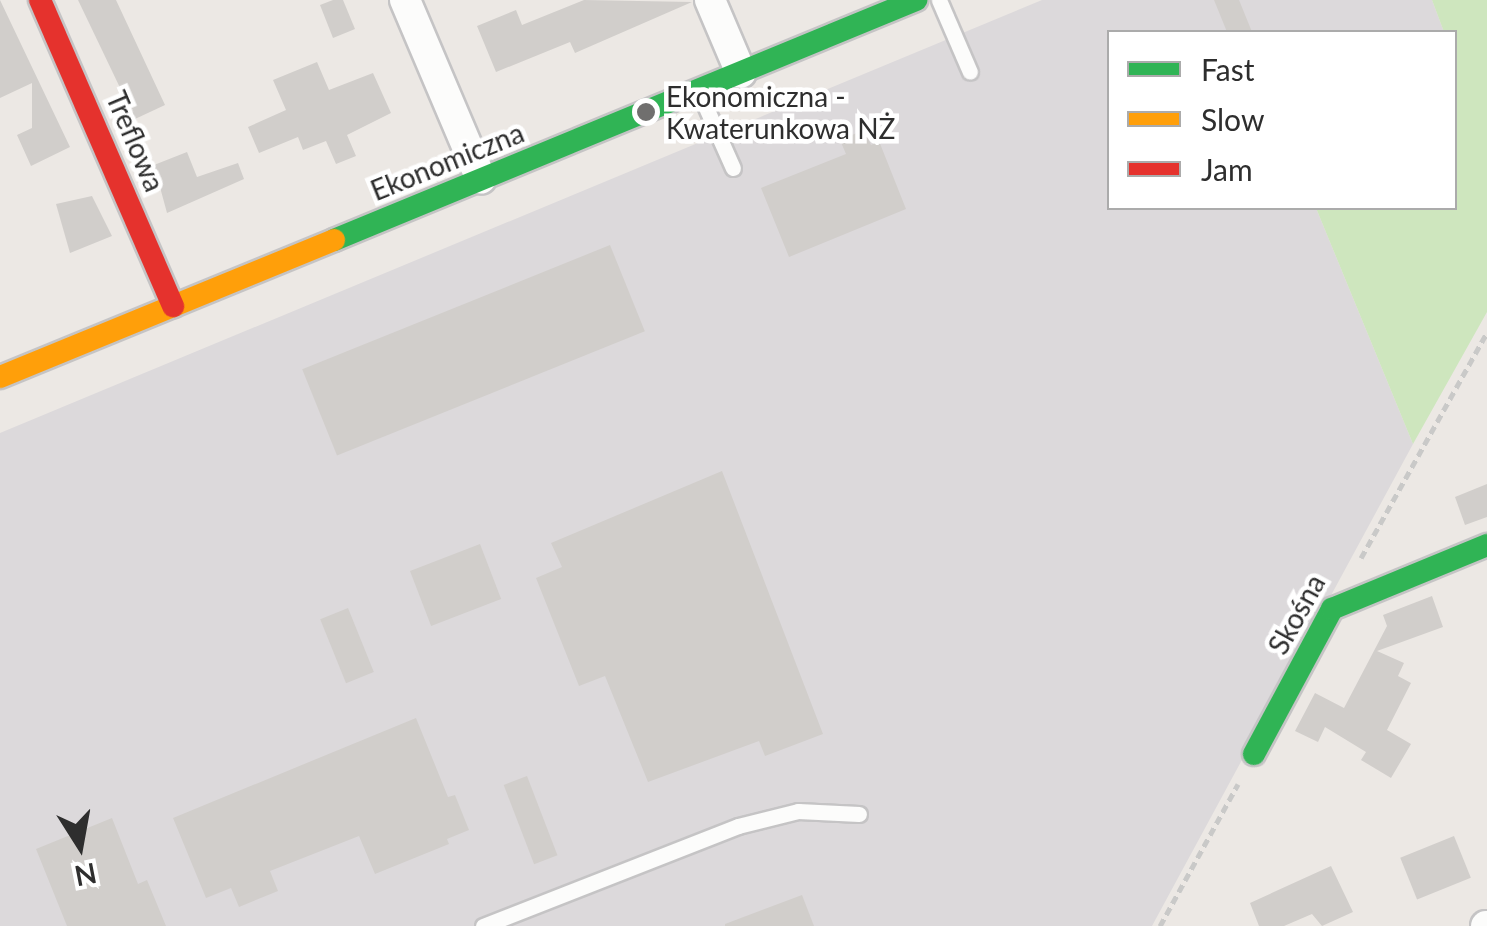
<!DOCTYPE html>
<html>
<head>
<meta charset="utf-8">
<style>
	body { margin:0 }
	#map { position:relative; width:1487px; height:926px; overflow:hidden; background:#ece8e4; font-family:Lato,sans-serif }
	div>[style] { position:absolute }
	.industrial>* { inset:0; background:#dcd9db }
	.green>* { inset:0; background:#cee6be }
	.building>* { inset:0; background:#d1cecb; transform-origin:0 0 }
	.path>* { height:5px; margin-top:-2.5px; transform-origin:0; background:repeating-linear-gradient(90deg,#c9c9c8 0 8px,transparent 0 13px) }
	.roads { filter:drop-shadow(2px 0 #c5c4c5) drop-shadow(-2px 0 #c5c4c5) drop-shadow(0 2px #c5c4c5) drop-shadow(0 -2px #c5c4c5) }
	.lane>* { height:15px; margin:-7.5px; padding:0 7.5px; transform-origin:7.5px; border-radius:7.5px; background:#fcfcfb }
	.street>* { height:30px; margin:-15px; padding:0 15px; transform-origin:15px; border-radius:15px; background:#fcfcfb }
	.fast>* { height:22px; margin:-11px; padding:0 11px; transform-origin:11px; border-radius:11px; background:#30b455 }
	.slow>* { height:22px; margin:-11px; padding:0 11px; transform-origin:11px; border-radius:11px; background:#ff9f0a }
	.jam>* { height:22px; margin:-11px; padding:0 11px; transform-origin:11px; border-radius:11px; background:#e5322d }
	.dots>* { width:28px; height:28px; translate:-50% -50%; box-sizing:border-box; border:5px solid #fff; border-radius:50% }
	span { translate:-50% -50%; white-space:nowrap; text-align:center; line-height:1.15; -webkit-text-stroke:9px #fff; paint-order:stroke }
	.poi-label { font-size:28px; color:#2e2e2e }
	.left { translate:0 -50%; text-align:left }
	.street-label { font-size:28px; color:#2e2e2e }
	.legend { position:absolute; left:1107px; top:30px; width:350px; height:180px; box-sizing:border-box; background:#fff; border:2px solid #ababab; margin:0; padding:12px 18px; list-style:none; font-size:30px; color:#2e2e2e }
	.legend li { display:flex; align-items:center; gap:20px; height:50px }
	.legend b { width:50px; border:2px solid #ababab }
	.north { position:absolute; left:30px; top:796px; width:100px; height:100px; -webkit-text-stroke:8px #fff; paint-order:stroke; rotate:169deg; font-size:28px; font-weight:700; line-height:40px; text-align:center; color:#2e2e2e }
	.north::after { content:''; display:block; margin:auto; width:35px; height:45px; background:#2e2e2e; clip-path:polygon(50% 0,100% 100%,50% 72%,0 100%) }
</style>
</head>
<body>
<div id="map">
	<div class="industrial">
		<i style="clip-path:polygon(1042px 0,1432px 0,1444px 32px,1110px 32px,1110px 208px,1316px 208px,1413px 444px,1152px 926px,0 926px,0 433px)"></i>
	</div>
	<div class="green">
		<i style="clip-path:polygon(1432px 0,1487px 0,1487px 312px,1413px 444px,1316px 208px,1454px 208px,1454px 32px,1444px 32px)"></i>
	</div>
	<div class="building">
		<i style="clip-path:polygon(0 0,70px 147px,31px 166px,17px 135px,32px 128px,32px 83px,0 98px)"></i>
		<i style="clip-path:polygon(78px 0,116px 0,165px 105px,135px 119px)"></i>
		<i style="clip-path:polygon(333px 0,343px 0,355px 29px,333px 38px,320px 5px)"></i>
		<i style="clip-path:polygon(584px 0,692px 2px,575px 53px,570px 42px,496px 72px,477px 26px,516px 10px,522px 25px)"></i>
		<i style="clip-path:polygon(1214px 0,1239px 0,1252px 32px,1227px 32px)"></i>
		<i style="clip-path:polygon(317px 62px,329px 90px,373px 73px,391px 113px,347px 135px,356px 156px,336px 164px,326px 141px,303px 150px,298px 137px,259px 153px,248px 127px,286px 110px,273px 80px)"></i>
		<i style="clip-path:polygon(864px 130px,871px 145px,879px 141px,906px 209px,789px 257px,761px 188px,846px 154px,840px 140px)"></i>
		<i style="clip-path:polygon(187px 152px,197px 177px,238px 163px,244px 179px,167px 213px,154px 165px)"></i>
		<i style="clip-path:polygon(92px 196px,112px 236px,70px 253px,56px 204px)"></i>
		<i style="left:610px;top:245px;width:93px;height:332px;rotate:68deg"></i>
		<i style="clip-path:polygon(722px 471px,823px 734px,765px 756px,759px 741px,648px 782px,605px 676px,579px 686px,536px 578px,562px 567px,551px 543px)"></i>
		<i style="clip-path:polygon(1487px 484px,1487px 517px,1465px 525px,1455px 497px)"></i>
		<i style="left:480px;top:544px;width:59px;height:75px;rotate:69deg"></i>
		<i style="clip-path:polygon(1432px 596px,1443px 627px,1377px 651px,1404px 663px,1398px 676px,1411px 683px,1387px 730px,1411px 744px,1391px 778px,1361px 760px,1366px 752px,1325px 727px,1318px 742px,1295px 731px,1315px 693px,1344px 708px,1387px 626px,1383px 615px)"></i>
		<i style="left:348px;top:608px;width:69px;height:30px;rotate:68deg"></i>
		<i style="clip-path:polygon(416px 718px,448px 797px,455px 795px,469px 830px,447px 839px,449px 844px,375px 874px,359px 836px,270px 871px,278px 891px,239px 907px,231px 888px,206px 898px,173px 818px)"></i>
		<i style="left:527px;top:776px;width:85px;height:25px;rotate:69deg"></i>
		<i style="clip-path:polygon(112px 818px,138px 884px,147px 880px,166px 926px,67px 926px,36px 849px)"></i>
		<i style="left:1454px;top:836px;width:45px;height:58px;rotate:68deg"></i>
		<i style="clip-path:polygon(1331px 866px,1353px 912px,1322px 926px,1312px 914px,1284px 926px,1259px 926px,1250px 903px)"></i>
		<i style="clip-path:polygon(802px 895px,814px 926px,725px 926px,725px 924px)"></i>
	</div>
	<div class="path">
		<i style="left:1361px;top:558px;width:258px;rotate:-60.8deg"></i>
		<i style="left:1160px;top:926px;width:162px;rotate:-61.2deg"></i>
	</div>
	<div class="roads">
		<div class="lane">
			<i style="left:939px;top:0;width:78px;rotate:66.7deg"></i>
			<i style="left:700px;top:94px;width:81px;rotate:66deg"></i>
			<i style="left:483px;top:926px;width:274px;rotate:-21.4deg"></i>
			<i style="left:738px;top:826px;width:62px;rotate:-14deg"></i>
			<i style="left:798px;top:811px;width:61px;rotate:2.8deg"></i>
		</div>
		<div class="street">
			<i style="left:405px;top:0;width:194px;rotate:67deg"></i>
			<i style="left:710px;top:0;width:79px;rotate:67deg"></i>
			<i style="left:1486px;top:926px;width:1px"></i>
		</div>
		<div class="fast">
			<i style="left:334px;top:240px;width:630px;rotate:-22.41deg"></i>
			<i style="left:1254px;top:754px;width:165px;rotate:-61.7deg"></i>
			<i style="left:1332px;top:609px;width:168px;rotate:-22.4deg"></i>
		</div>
		<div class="slow">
			<i style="left:0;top:377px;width:361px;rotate:-22.3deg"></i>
		</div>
		<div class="jam">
			<i style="left:40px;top:0;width:334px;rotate:66.5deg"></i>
		</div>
	</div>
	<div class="dots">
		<i style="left:646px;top:112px;background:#706f6e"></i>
	</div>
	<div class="poi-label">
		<span class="left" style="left:666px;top:112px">Ekonomiczna -<br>Kwaterunkowa NŻ</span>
	</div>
	<div class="street-label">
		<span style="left:136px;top:141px;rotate:67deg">Treflowa</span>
		<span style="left:447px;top:161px;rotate:-22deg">Ekonomiczna</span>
		<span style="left:1296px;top:614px;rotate:-61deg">Skośna</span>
	</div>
	<ul class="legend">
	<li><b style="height:12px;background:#30b455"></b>Fast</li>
	<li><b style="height:12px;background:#ff9f0a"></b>Slow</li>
	<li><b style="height:12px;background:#e5322d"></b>Jam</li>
	</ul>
	<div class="north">N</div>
</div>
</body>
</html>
